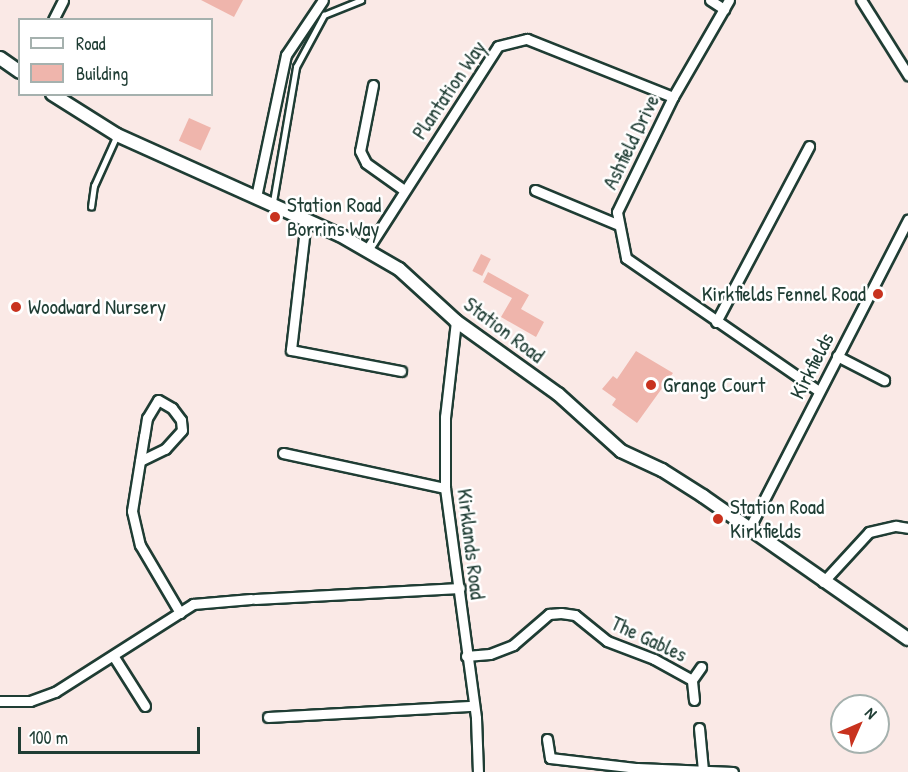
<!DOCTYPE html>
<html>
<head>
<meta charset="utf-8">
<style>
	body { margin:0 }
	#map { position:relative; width:908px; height:772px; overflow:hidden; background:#fae9e6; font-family:"Patrick Hand",sans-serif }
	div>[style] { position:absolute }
	.building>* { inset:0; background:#efb5ac; transform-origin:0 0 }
	.roads { filter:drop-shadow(2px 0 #1f3d34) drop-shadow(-2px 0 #1f3d34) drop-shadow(0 2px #1f3d34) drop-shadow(0 -2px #1f3d34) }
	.service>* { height:4.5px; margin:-2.25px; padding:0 2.25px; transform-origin:2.25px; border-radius:2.25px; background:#fff }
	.minor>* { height:9px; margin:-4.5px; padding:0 4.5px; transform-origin:4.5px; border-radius:4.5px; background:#fff }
	.tertiary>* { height:12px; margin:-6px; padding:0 6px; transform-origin:6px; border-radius:6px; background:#fff }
	.dots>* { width:16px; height:16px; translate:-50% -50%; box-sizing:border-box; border:3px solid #fff; border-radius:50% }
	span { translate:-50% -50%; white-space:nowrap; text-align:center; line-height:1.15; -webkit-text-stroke:5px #fff; paint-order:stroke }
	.street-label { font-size:21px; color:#1f3d34 }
	.poi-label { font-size:21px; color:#1f3d34 }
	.left { translate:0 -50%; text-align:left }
	.right { translate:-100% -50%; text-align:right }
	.legend { position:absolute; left:18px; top:18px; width:195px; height:78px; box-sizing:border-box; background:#fff; border:2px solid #a5b1ae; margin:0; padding:8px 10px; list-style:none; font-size:18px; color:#1f3d34 }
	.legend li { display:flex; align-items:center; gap:12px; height:30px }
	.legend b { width:30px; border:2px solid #a5b1ae }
	.north { position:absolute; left:830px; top:694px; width:60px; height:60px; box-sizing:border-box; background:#fff; border:2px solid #a5b1ae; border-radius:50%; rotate:45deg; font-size:16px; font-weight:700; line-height:24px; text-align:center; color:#1f3d34 }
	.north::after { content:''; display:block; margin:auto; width:21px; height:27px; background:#c8321e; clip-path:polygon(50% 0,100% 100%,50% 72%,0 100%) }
	.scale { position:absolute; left:18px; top:727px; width:182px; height:27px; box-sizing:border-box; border:3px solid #1f3d34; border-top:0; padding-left:8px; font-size:18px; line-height:21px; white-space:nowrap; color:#1f3d34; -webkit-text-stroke:4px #fff; paint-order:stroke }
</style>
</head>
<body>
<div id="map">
	<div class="building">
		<i style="clip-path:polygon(201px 0,243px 0,234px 17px)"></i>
		<i style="left:189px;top:118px;width:24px;height:25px;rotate:24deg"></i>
		<i style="left:481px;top:254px;width:11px;height:19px;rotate:27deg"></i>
		<i style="clip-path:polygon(488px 272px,529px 295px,521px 309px,544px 322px,536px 337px,501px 317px,512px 298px,483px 282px)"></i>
		<i style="clip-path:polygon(636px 351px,673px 373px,637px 423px,612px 405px,616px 399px,602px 389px,613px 376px,617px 379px)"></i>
	</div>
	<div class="roads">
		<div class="service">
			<i style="left:273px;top:202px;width:137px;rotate:-80.3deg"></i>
			<i style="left:296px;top:67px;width:59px;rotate:-61.7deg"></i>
			<i style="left:324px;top:15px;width:40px;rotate:-22deg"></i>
			<i style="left:91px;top:207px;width:21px;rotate:-82deg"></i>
			<i style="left:94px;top:186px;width:56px;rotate:-65.7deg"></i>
		</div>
		<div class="minor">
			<i style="left:710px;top:0;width:17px;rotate:33deg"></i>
			<i style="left:729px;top:0;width:112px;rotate:120deg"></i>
			<i style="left:673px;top:97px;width:128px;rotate:116deg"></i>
			<i style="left:617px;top:212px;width:47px;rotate:78.9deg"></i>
			<i style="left:626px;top:258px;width:234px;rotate:34.6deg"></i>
			<i style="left:861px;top:0;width:89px;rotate:57.9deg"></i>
			<i style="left:53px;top:20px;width:22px;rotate:-63deg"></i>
			<i style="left:373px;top:85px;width:67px;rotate:101.1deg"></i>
			<i style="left:360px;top:151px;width:13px;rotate:63deg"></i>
			<i style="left:366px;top:163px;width:47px;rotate:35.4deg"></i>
			<i style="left:535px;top:190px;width:91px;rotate:22.6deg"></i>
			<i style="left:256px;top:197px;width:145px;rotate:-78.1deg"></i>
			<i style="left:286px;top:55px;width:66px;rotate:-56.1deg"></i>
			<i style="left:306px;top:220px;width:131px;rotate:96.6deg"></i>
			<i style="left:291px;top:350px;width:112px;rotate:10.8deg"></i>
			<i style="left:367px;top:250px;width:242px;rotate:-57.3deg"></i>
			<i style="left:498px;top:46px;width:30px;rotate:-14deg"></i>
			<i style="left:527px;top:39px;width:157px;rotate:21.7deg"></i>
			<i style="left:456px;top:321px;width:97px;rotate:96.5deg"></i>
			<i style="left:445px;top:417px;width:71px;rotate:90deg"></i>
			<i style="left:445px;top:488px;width:232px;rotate:82.3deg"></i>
			<i style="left:476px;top:718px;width:54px;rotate:87.9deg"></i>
			<i style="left:716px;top:322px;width:199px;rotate:-62.1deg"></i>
			<i style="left:837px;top:356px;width:53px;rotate:27.1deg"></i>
			<i style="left:283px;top:453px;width:166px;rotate:12.2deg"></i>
			<i style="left:140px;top:461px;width:28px;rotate:-26deg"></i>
			<i style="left:165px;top:449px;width:25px;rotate:-48deg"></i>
			<i style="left:182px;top:430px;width:10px;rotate:-96deg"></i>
			<i style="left:181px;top:420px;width:15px;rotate:-127deg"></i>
			<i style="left:172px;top:408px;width:16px;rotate:-150deg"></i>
			<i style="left:158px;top:400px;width:21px;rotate:121deg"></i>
			<i style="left:147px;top:418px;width:18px;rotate:99deg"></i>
			<i style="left:144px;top:436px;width:76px;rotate:99.1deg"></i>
			<i style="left:132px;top:511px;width:35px;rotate:77deg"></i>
			<i style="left:140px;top:545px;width:79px;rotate:59.5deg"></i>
			<i style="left:749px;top:529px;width:348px;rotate:-62.8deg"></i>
			<i style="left:823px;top:582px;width:68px;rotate:-47.4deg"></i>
			<i style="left:869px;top:532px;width:28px;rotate:-13deg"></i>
			<i style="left:896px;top:526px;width:12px;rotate:9deg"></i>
			<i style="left:255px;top:599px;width:205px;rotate:-3.1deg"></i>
			<i style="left:466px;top:656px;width:24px;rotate:-5deg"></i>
			<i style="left:490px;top:654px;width:25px;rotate:-21deg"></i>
			<i style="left:513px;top:645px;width:48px;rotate:-40.7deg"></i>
			<i style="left:549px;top:614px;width:12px;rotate:-5deg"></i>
			<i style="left:561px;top:613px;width:14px;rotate:8deg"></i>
			<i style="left:575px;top:615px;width:41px;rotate:39.1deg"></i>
			<i style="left:607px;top:641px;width:50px;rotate:21deg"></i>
			<i style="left:654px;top:659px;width:43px;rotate:28.9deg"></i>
			<i style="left:114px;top:657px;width:58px;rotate:57.7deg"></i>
			<i style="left:694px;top:700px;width:20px;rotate:-96deg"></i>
			<i style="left:692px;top:680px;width:16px;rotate:-55deg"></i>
			<i style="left:0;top:701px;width:30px"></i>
			<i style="left:30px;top:701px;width:27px;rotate:-20deg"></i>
			<i style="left:55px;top:692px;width:164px;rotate:-32.5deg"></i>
			<i style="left:193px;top:604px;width:58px;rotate:-4.9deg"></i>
			<i style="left:268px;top:717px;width:206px;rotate:-3.1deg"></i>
			<i style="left:699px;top:728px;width:42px;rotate:84.6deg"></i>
			<i style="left:547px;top:739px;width:19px;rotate:81deg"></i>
			<i style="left:550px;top:758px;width:88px;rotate:6.6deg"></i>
			<i style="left:637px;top:768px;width:96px;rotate:2.4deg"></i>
		</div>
		<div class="tertiary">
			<i style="left:0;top:58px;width:24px;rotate:35deg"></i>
			<i style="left:52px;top:94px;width:77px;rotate:32.2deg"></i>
			<i style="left:117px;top:135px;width:244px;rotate:24.2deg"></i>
			<i style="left:340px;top:235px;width:68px;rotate:30deg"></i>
			<i style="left:399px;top:269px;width:77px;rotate:42.4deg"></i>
			<i style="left:456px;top:321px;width:125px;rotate:35.6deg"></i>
			<i style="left:558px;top:394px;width:85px;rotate:42.1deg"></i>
			<i style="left:621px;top:451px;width:45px;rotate:24.9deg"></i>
			<i style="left:662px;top:470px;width:49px;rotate:32.4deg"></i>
			<i style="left:703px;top:496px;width:250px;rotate:34.9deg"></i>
		</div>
	</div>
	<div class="dots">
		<i style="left:275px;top:217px;background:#c8321e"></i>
		<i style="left:878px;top:294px;background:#c8321e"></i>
		<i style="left:16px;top:307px;background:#c8321e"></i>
		<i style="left:651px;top:385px;background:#c8321e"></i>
		<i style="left:718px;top:519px;background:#c8321e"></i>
	</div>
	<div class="street-label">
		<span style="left:449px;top:90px;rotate:-56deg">Plantation Way</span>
		<span style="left:631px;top:142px;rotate:-64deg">Ashfield Drive</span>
		<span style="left:504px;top:330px;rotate:37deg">Station Road</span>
		<span style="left:812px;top:366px;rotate:-63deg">Kirkfields</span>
		<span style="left:471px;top:544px;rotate:83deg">Kirklands Road</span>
		<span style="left:649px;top:639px;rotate:25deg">The Gables</span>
	</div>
	<div class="poi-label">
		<span class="left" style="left:287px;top:217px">Station Road<br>Borrins Way</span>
		<span class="right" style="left:866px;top:294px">Kirkfields Fennel Road</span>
		<span class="left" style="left:28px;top:307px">Woodward Nursery</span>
		<span class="left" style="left:663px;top:385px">Grange Court</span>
		<span class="left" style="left:730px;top:519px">Station Road<br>Kirkfields</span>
	</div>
	<ul class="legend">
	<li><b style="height:8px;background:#fff"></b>Road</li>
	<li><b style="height:16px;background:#efb5ac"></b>Building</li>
	</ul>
	<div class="north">N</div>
	<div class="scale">100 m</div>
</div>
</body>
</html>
